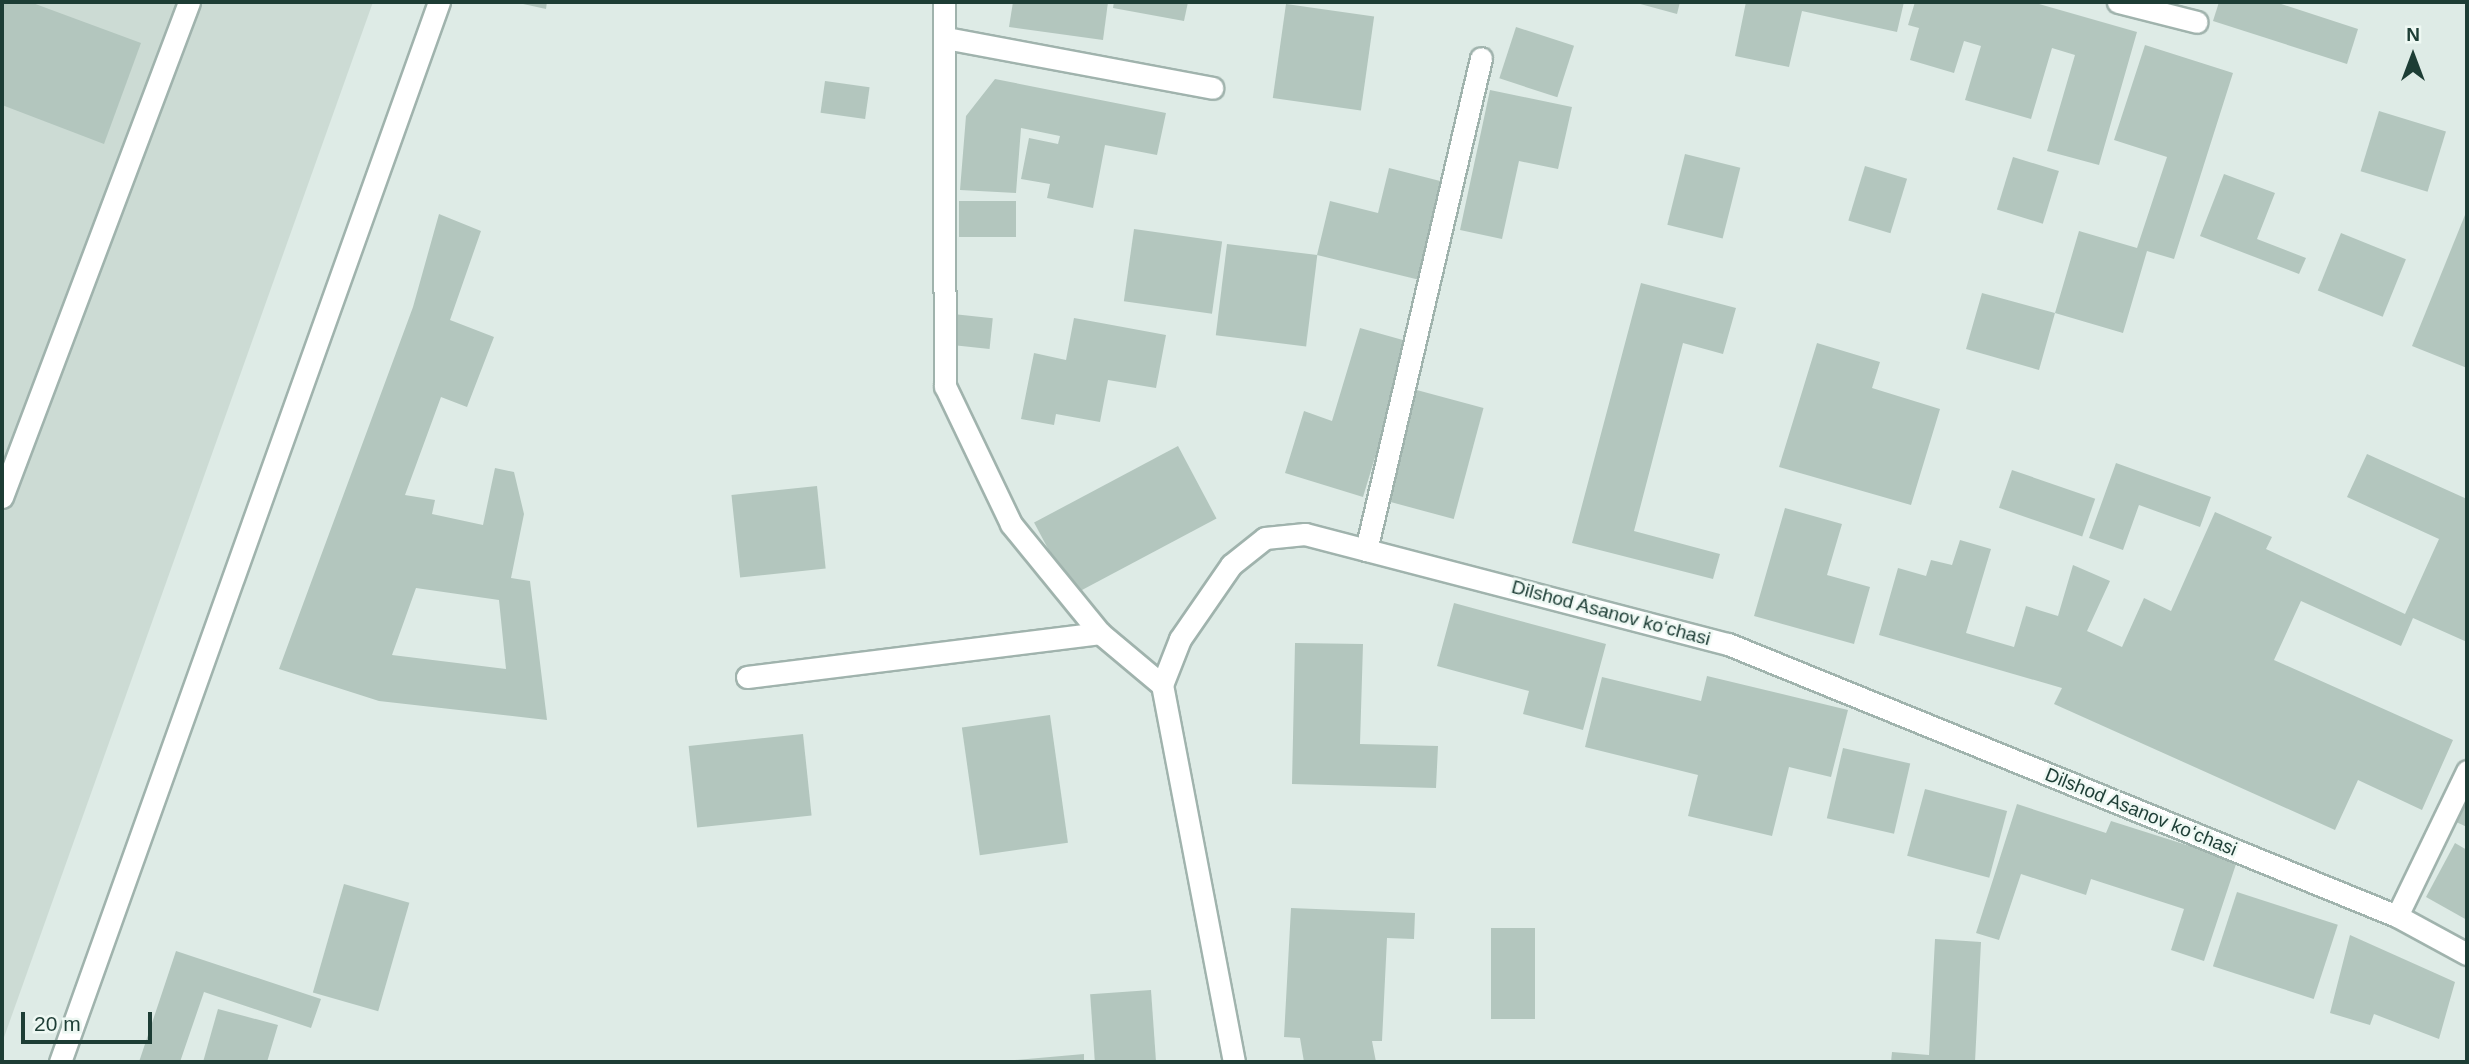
<!DOCTYPE html>
<html>
<head>
<meta charset="utf-8">
<style>
	body { margin:0 }
	#map { position:relative; width:2469px; height:1064px; overflow:hidden; background:#deebe6; font-family:Arial,sans-serif }
	div>[style] { position:absolute }
	.built>* { inset:0; background:#ccdbd4 }
	.building>* { inset:0; background:#b3c6be; transform-origin:0 0 }
	.roads { filter:drop-shadow(2px 0 #a0b3ad) drop-shadow(-2px 0 #a0b3ad) drop-shadow(0 2px #a0b3ad) drop-shadow(0 -2px #a0b3ad) }
	.minor>* { height:21px; margin:-10.5px; padding:0 10.5px; transform-origin:10.5px; border-radius:10.5px; background:#fff }
	span { translate:-50% -50%; white-space:nowrap; text-align:center; line-height:1.15; -webkit-text-stroke:5px #eef8f3; paint-order:stroke }
	.street-label { font-size:19px; color:#1d3d35 }
	.frame { position:absolute; inset:0; border:4px solid #1d3d35; pointer-events:none }
	.north { position:absolute; left:2378px; top:21px; width:70px; height:70px; -webkit-text-stroke:5px #eef8f3; paint-order:stroke; rotate:0deg; font-size:19px; font-weight:700; line-height:28px; text-align:center; color:#1d3d35 }
	.north::after { content:''; display:block; margin:auto; width:24px; height:32px; background:#1d3d35; clip-path:polygon(50% 0,100% 100%,50% 72%,0 100%) }
	.scale { position:absolute; left:21px; top:1012px; width:131px; height:32px; box-sizing:border-box; border:4px solid #1d3d35; border-top:0; padding-left:9px; font-size:21px; line-height:24px; white-space:nowrap; color:#1d3d35; -webkit-text-stroke:5px #eef8f3; paint-order:stroke }
</style>
</head>
<body>
<div id="map">
	<div class="built">
		<i style="clip-path:polygon(2px 2px,373px 2px,2px 1043px)"></i>
	</div>
	<div class="building">
		<i style="clip-path:polygon(2px 2px,30px 2px,141px 43px,104px 144px,2px 105px)"></i>
		<i style="clip-path:polygon(514px 2px,547px 2px,546px 9px)"></i>
		<i style="clip-path:polygon(1013px 2px,1108px 2px,1103px 40px,1009px 27px)"></i>
		<i style="clip-path:polygon(1114px 2px,1188px 2px,1184px 21px,1113px 8px)"></i>
		<i style="clip-path:polygon(1633px 2px,1680px 2px,1677px 14px)"></i>
		<i style="clip-path:polygon(1746px 2px,1904px 2px,1897px 32px,1802px 11px,1789px 67px,1735px 56px)"></i>
		<i style="clip-path:polygon(1915px 2px,2032px 2px,2137px 32px,2099px 165px,2047px 151px,2075px 55px,2052px 48px,2031px 119px,1965px 100px,1981px 46px,1964px 41px,1954px 73px,1910px 60px,1919px 28px,1908px 25px)"></i>
		<i style="clip-path:polygon(2219px 2px,2275px 2px,2358px 29px,2347px 64px,2213px 21px)"></i>
		<i style="left:1286px;top:4px;width:89px;height:95px;rotate:8deg"></i>
		<i style="left:1516px;top:27px;width:61px;height:54px;rotate:18deg"></i>
		<i style="clip-path:polygon(2145px 45px,2233px 73px,2174px 259px,2147px 251px,2123px 333px,2055px 313px,2039px 370px,1966px 349px,1982px 293px,2055px 313px,2079px 231px,2137px 248px,2167px 157px,2114px 140px)"></i>
		<i style="clip-path:polygon(995px 79px,1166px 113px,1157px 155px,1105px 145px,1093px 208px,1047px 198px,1050px 184px,1021px 179px,1029px 138px,1058px 144px,1060px 136px,1021px 128px,1016px 193px,960px 190px,966px 116px)"></i>
		<i style="left:825px;top:81px;width:45px;height:32px;rotate:8deg"></i>
		<i style="clip-path:polygon(1490px 90px,1572px 107px,1558px 169px,1519px 161px,1502px 239px,1460px 230px)"></i>
		<i style="left:2379px;top:111px;width:70px;height:63px;rotate:17deg"></i>
		<i style="left:1685px;top:154px;width:57px;height:73px;rotate:14deg"></i>
		<i style="left:2013px;top:157px;width:48px;height:55px;rotate:17deg"></i>
		<i style="left:1865px;top:166px;width:44px;height:57px;rotate:17deg"></i>
		<i style="clip-path:polygon(1389px 168px,1448px 183px,1424px 281px,1317px 255px,1330px 201px,1378px 213px)"></i>
		<i style="clip-path:polygon(2224px 174px,2275px 193px,2257px 239px,2306px 258px,2299px 274px,2200px 236px)"></i>
		<i style="left:959px;top:201px;width:57px;height:36px"></i>
		<i style="clip-path:polygon(2467px 210px,2467px 368px,2412px 346px)"></i>
		<i style="clip-path:polygon(evenodd,439px 214px,481px 231px,450px 320px,494px 337px,467px 407px,441px 397px,405px 495px,435px 500px,432px 514px,483px 525px,495px 468px,514px 472px,524px 514px,511px 578px,530px 581px,547px 720px,379px 701px,279px 669px,413px 307px,439px 214px,416px 588px,499px 600px,506px 669px,392px 655px,416px 588px)"></i>
		<i style="left:1134px;top:229px;width:89px;height:73px;rotate:8deg"></i>
		<i style="left:2341px;top:233px;width:70px;height:62px;rotate:22deg"></i>
		<i style="left:1227px;top:244px;width:91px;height:92px;rotate:7deg"></i>
		<i style="clip-path:polygon(1641px 283px,1736px 308px,1723px 354px,1683px 343px,1634px 531px,1720px 554px,1713px 579px,1572px 543px)"></i>
		<i style="left:953px;top:314px;width:40px;height:31px;rotate:6deg"></i>
		<i style="clip-path:polygon(1074px 318px,1166px 335px,1156px 388px,1108px 380px,1100px 422px,1056px 414px,1054px 425px,1021px 419px,1034px 353px,1066px 360px)"></i>
		<i style="clip-path:polygon(1360px 328px,1410px 342px,1363px 497px,1285px 473px,1304px 411px,1332px 421px)"></i>
		<i style="clip-path:polygon(1817px 343px,1880px 362px,1872px 388px,1940px 409px,1911px 505px,1779px 467px)"></i>
		<i style="left:1413px;top:389px;width:73px;height:115px;rotate:15deg"></i>
		<i style="left:1178px;top:446px;width:82px;height:163px;rotate:62deg"></i>
		<i style="clip-path:polygon(2367px 454px,2467px 499px,2467px 642px,2413px 618px,2401px 646px,2301px 601px,2274px 660px,2453px 740px,2422px 810px,2358px 780px,2335px 830px,2054px 704px,2062px 688px,1879px 635px,1898px 568px,1926px 576px,1931px 560px,1952px 565px,1960px 540px,1991px 549px,1966px 633px,2014px 647px,2026px 606px,2058px 616px,2073px 565px,2110px 581px,2087px 631px,2122px 647px,2144px 598px,2171px 611px,2215px 512px,2272px 537px,2266px 549px,2405px 614px,2439px 539px,2347px 497px)"></i>
		<i style="clip-path:polygon(2116px 463px,2211px 497px,2200px 527px,2139px 505px,2123px 550px,2089px 538px)"></i>
		<i style="left:2012px;top:470px;width:88px;height:40px;rotate:19deg"></i>
		<i style="left:817px;top:486px;width:83px;height:86px;rotate:84deg"></i>
		<i style="clip-path:polygon(1785px 508px,1842px 524px,1827px 575px,1870px 587px,1854px 644px,1754px 616px)"></i>
		<i style="clip-path:polygon(1454px 603px,1606px 644px,1583px 730px,1523px 714px,1529px 691px,1437px 666px)"></i>
		<i style="clip-path:polygon(1295px 643px,1363px 644px,1360px 744px,1438px 746px,1436px 788px,1292px 784px)"></i>
		<i style="clip-path:polygon(1707px 676px,1848px 710px,1831px 777px,1789px 767px,1772px 836px,1688px 816px,1698px 775px,1585px 747px,1602px 677px,1701px 701px)"></i>
		<i style="left:1050px;top:715px;width:129px;height:89px;rotate:82deg"></i>
		<i style="left:803px;top:734px;width:82px;height:115px;rotate:84deg"></i>
		<i style="left:1843px;top:748px;width:69px;height:72px;rotate:13deg"></i>
		<i style="left:1925px;top:789px;width:85px;height:69px;rotate:15deg"></i>
		<i style="clip-path:polygon(2467px 793px,2467px 827px,2454px 821px)"></i>
		<i style="clip-path:polygon(2017px 804px,2106px 833px,2111px 821px,2237px 861px,2204px 961px,2171px 950px,2184px 909px,2091px 879px,2086px 895px,2021px 874px,1999px 940px,1976px 933px)"></i>
		<i style="clip-path:polygon(2455px 843px,2467px 850px,2467px 920px,2426px 897px)"></i>
		<i style="left:344px;top:884px;width:68px;height:113px;rotate:16deg"></i>
		<i style="left:2237px;top:892px;width:106px;height:78px;rotate:18deg"></i>
		<i style="clip-path:polygon(1291px 908px,1415px 913px,1414px 939px,1387px 938px,1382px 1041px,1372px 1041px,1376px 1062px,1304px 1062px,1300px 1038px,1284px 1037px)"></i>
		<i style="left:1491px;top:928px;width:44px;height:91px"></i>
		<i style="clip-path:polygon(2350px 935px,2455px 982px,2439px 1039px,2374px 1014px,2370px 1025px,2330px 1013px)"></i>
		<i style="clip-path:polygon(1935px 939px,1981px 942px,1975px 1062px,1891px 1062px,1892px 1052px,1929px 1055px)"></i>
		<i style="clip-path:polygon(176px 951px,321px 999px,311px 1028px,204px 992px,180px 1062px,139px 1062px)"></i>
		<i style="left:1151px;top:990px;width:72px;height:61px;rotate:86deg"></i>
		<i style="clip-path:polygon(218px 1009px,278px 1025px,267px 1062px,203px 1062px)"></i>
		<i style="clip-path:polygon(1084px 1054px,1084px 1062px,1015px 1062px,1015px 1060px)"></i>
	</div>
	<div class="roads">
		<div class="minor">
			<i style="left:944px;top:2px;width:384px;rotate:89.9deg"></i>
			<i style="left:945px;top:386px;width:153px;rotate:64.4deg"></i>
			<i style="left:1011px;top:524px;width:141px;rotate:50.8deg"></i>
			<i style="left:1100px;top:633px;width:81px;rotate:40deg"></i>
			<i style="left:2118px;top:2px;width:81px;rotate:14.2deg"></i>
			<i style="left:946px;top:38px;width:271px;rotate:10.6deg"></i>
			<i style="left:2px;top:497px;width:529px;rotate:-69.3deg"></i>
			<i style="left:1366px;top:550px;width:505px;rotate:-76.84deg"></i>
			<i style="left:747px;top:677px;width:356px;rotate:-7.1deg"></i>
			<i style="left:2397px;top:916px;width:161px;rotate:-64.2deg"></i>
			<i style="left:60px;top:1062px;width:1126px;rotate:-70.33deg"></i>
			<i style="left:1234px;top:1062px;width:384px;rotate:-100.8deg"></i>
			<i style="left:1162px;top:685px;width:49px;rotate:-68.6deg"></i>
			<i style="left:1180px;top:639px;width:90px;rotate:-55.4deg"></i>
			<i style="left:1231px;top:565px;width:43px;rotate:-38.5deg"></i>
			<i style="left:1265px;top:538px;width:40px;rotate:-5.7deg"></i>
			<i style="left:1305px;top:534px;width:437px;rotate:14.6deg"></i>
			<i style="left:1728px;top:644px;width:722px;rotate:22.13deg"></i>
			<i style="left:2397px;top:916px;width:80px;rotate:28.5deg"></i>
		</div>
	</div>
	<div class="street-label">
		<span style="left:1611px;top:613px;rotate:15deg">Dilshod Asanov koʻchasi</span>
		<span style="left:2141px;top:812px;rotate:22deg">Dilshod Asanov koʻchasi</span>
	</div>
	<div class="frame"></div>
	<div class="north">N</div>
	<div class="scale">20 m</div>
</div>
</body>
</html>
